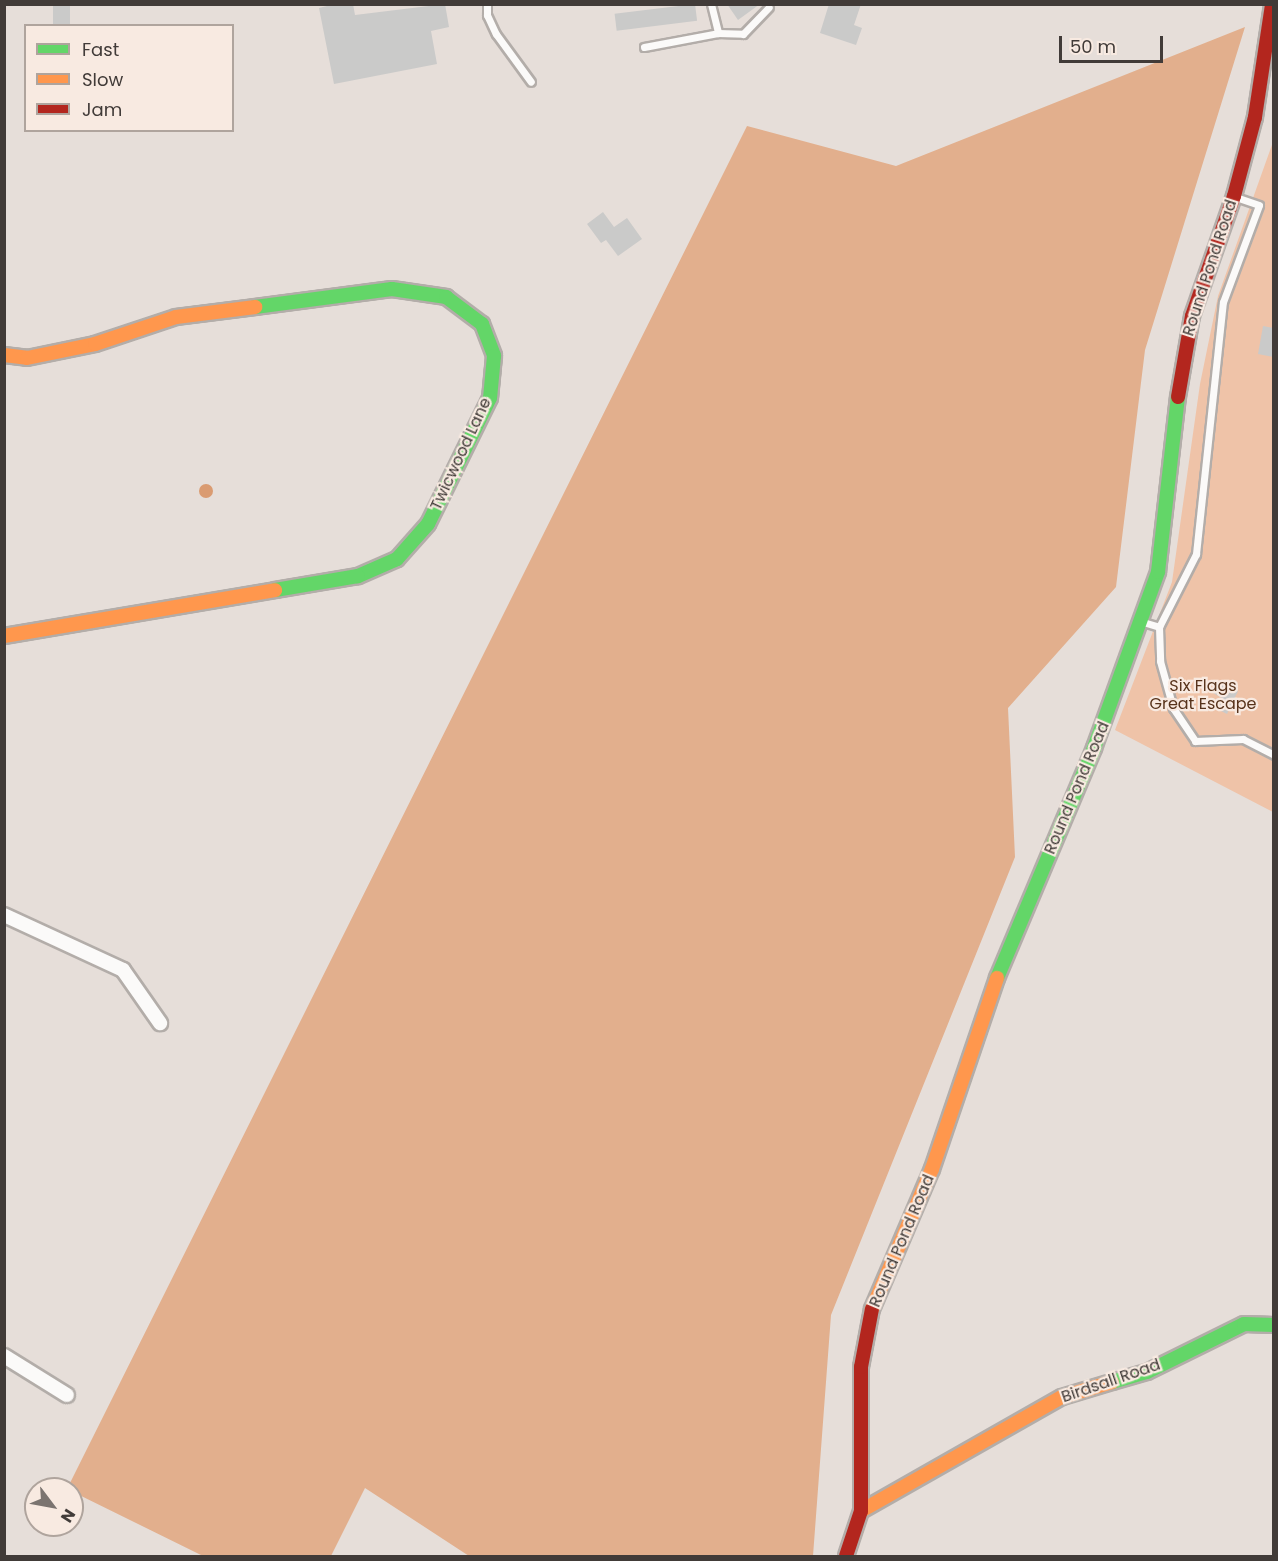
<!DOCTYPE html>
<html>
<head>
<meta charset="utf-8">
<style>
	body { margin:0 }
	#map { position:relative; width:1278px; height:1561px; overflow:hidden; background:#e6ded9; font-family:Poppins,sans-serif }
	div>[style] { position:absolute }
	.green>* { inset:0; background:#efc3a8 }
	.forest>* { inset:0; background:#e2af8d }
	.water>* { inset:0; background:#da9b71 }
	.round { border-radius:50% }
	.building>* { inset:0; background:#cacac9; transform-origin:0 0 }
	.roads { filter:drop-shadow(2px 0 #b3ada9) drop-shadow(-2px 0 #b3ada9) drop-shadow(0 2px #b3ada9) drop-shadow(0 -2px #b3ada9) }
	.lane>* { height:7px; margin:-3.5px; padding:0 3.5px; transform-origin:3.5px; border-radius:3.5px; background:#fbfaf9 }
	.street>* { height:14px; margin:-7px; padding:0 7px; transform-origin:7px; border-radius:7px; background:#fbfaf9 }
	.fast>* { height:14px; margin:-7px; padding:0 7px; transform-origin:7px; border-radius:7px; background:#63d668 }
	.slow>* { height:14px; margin:-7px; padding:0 7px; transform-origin:7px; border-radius:7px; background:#ff974d }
	.jam>* { height:14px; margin:-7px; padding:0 7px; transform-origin:7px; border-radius:7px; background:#b3261e }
	span { translate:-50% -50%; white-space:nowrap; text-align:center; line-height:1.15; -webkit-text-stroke:4.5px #f8eae1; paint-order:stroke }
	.street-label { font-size:16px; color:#413b38 }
	.park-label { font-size:16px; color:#57331b }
	.frame { position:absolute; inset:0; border:6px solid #413b38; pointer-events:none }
	.legend { position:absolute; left:24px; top:24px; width:210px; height:108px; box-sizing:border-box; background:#f8eae1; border:2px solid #afa49d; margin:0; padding:8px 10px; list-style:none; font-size:18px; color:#413b38 }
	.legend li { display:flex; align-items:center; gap:12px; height:30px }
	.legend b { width:30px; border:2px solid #afa49d }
	.north { position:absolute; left:24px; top:1477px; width:60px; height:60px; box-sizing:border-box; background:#f8eae1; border:2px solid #afa49d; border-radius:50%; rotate:122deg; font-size:16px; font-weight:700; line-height:24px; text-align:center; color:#413b38 }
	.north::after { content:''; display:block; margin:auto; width:21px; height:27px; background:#7b7470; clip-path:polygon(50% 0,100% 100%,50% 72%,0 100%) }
	.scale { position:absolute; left:1059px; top:36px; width:104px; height:27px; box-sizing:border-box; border:3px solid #413b38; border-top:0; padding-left:8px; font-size:18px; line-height:21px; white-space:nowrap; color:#413b38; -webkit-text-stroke:4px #f8eae1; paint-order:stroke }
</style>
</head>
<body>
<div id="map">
	<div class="green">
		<i style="clip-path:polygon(1273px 142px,1274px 142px,1273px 812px,1115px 730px,1172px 582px,1200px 384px,1218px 296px)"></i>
	</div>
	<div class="forest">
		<i style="clip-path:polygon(1245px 27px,1145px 350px,1116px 587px,1008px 708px,1015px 857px,831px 1315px,813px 1556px,469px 1556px,365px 1488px,331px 1556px,203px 1556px,67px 1489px,747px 126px,896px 166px)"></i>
	</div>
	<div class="water">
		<i class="round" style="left:199px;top:484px;width:14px;height:14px"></i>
	</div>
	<div class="building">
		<i style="left:53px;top:4px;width:17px;height:22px"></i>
		<i style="clip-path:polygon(335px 4px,353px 4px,355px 15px,445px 4px,449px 27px,431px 31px,437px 64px,334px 84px,319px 8px)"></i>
		<i style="left:695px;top:4px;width:17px;height:81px;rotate:83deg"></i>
		<i style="clip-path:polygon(727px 4px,760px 4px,738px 20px)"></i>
		<i style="clip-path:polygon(829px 4px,861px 4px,854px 25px,862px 28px,856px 45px,820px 33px)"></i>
		<i style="clip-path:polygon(603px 212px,614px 227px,627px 218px,642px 239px,618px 256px,606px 240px,601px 243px,587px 224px)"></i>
		<i style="clip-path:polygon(1263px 326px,1274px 328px,1274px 357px,1258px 354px)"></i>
		<i style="clip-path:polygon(1218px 682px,1238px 691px,1227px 714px,1217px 709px,1222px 698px,1213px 693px)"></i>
	</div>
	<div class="roads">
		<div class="lane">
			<i style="left:487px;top:4px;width:11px;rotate:90deg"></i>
			<i style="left:487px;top:15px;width:21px;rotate:65deg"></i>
			<i style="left:496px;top:34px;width:59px;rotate:53.9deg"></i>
			<i style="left:711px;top:4px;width:30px;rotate:76deg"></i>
			<i style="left:718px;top:33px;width:25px;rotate:2deg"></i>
			<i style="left:743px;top:34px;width:37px;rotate:-46deg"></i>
			<i style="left:644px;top:47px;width:75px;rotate:-10.7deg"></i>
			<i style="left:1143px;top:622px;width:17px;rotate:17deg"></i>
			<i style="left:1159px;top:627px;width:82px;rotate:-63.1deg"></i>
			<i style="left:1196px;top:554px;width:253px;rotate:-83.9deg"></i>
			<i style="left:1223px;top:302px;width:103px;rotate:-69.6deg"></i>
			<i style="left:1259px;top:205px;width:24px;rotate:-161deg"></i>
			<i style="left:1159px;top:627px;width:34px;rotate:88deg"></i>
			<i style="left:1160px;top:661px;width:49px;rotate:74.5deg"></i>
			<i style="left:1173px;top:708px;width:40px;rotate:56deg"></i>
			<i style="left:1195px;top:741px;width:48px;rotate:-2.4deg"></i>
			<i style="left:1243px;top:739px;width:35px;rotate:27deg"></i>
		</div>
		<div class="street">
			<i style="left:4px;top:915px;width:131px;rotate:24.8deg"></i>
			<i style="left:123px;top:970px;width:65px;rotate:55.1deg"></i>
			<i style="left:4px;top:1356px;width:74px;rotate:31.8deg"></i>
		</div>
		<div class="fast">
			<i style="left:255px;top:307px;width:138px;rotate:-7.5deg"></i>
			<i style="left:392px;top:289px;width:55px;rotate:8.4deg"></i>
			<i style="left:446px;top:297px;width:45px;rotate:36.9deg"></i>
			<i style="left:482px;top:324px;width:34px;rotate:69deg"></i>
			<i style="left:494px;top:356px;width:42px;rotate:95.4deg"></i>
			<i style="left:490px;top:398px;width:140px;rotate:116.2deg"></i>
			<i style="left:428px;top:524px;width:47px;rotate:131.5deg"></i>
			<i style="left:397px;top:559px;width:43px;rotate:156.4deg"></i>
			<i style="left:358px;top:576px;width:84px;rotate:170.4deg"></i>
			<i style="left:997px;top:978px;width:250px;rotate:-67.1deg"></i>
			<i style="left:1094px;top:748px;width:187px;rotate:-70deg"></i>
			<i style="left:1158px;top:572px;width:176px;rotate:-83.5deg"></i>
			<i style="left:1112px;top:1382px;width:36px;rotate:-16deg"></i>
			<i style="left:1147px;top:1372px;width:108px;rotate:-26.3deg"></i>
			<i style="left:1244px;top:1324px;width:30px;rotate:2deg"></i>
		</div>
		<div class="slow">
			<i style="left:4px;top:355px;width:23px;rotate:7deg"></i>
			<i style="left:27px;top:358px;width:69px;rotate:-11.6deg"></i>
			<i style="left:95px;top:344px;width:85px;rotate:-18.4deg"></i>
			<i style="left:176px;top:317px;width:80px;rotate:-7.2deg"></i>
			<i style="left:4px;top:636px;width:275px;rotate:-9.6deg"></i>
			<i style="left:872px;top:1309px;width:152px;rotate:-66.8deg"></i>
			<i style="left:932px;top:1169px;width:202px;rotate:-71.2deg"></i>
			<i style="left:861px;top:1511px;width:231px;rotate:-29.6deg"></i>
			<i style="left:1062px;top:1397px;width:52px;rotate:-16.7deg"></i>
		</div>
		<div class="jam">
			<i style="left:1178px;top:397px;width:82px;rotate:-80.2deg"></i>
			<i style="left:1192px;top:316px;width:127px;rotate:-70.7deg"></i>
			<i style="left:1234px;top:196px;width:82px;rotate:-75.1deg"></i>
			<i style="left:1255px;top:117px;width:114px;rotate:-81.4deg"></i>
			<i style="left:846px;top:1556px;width:47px;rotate:-71.6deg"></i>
			<i style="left:861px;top:1511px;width:144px;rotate:-90deg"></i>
			<i style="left:861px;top:1367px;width:59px;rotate:-79.3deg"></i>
		</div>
	</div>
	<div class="street-label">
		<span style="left:1210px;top:268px;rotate:-72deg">Round Pond Road</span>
		<span style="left:461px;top:454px;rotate:-65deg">Twicwood Lane</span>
		<span style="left:1077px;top:788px;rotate:-67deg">Round Pond Road</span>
		<span style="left:902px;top:1241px;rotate:-67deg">Round Pond Road</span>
		<span style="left:1111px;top:1381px;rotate:-19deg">Birdsall Road</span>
	</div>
	<div class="park-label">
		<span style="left:1203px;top:695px">Six Flags<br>Great Escape</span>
	</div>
	<div class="frame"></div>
	<ul class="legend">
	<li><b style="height:8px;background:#63d668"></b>Fast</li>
	<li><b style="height:8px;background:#ff974d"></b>Slow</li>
	<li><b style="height:8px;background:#b3261e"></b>Jam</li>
	</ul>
	<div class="north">N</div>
	<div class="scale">50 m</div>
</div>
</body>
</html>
